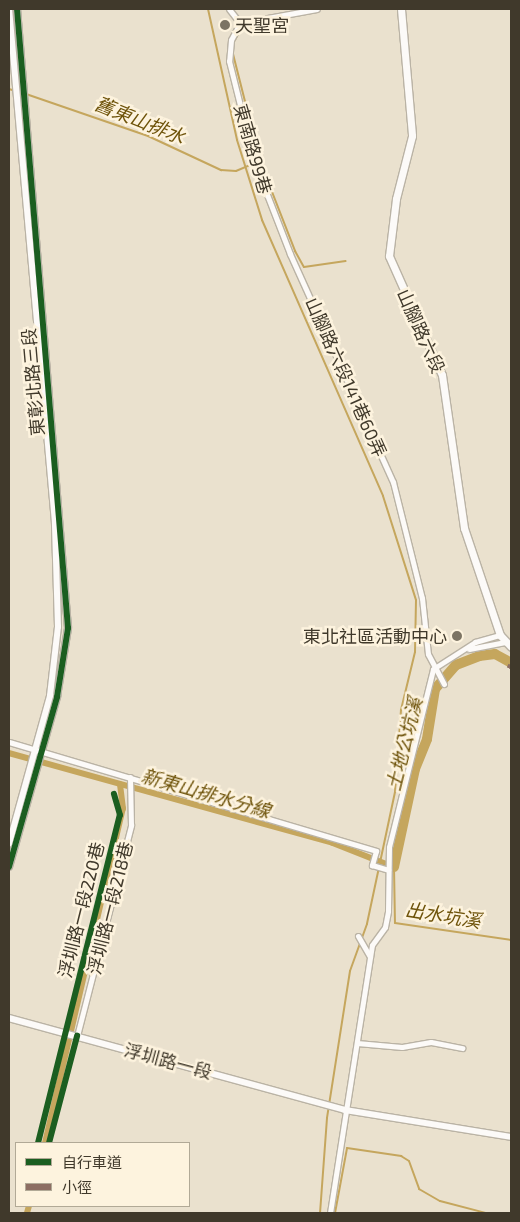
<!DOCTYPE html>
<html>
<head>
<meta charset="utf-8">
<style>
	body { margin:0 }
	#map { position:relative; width:520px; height:1222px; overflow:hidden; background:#eae1ce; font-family:"Exo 2","Noto Sans TC",sans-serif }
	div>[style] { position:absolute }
	.stream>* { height:2px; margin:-1px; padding:0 1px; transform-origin:1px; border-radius:1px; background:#c5a65d }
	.canal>* { height:5.5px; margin:-2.75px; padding:0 2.75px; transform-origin:2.75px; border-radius:2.75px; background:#c5a65d }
	.river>* { height:10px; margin:-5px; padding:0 5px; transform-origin:5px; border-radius:5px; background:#c5a65d }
	.roads { filter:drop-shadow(1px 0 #bab3a5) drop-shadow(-1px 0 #bab3a5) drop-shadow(0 1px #bab3a5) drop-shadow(0 -1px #bab3a5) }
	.minor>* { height:5px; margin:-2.5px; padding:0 2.5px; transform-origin:2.5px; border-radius:2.5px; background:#fcfaf8 }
	.tertiary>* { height:5.5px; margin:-2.75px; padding:0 2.75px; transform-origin:2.75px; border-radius:2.75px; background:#fcfaf8 }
	.secondary>* { height:7px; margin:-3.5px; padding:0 3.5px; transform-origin:3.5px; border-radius:3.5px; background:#fcfaf8 }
	.quiet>* { height:5px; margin-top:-2.5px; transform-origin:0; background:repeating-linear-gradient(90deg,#8d6e63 0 10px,transparent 0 15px) }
	.cycleway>* { height:6px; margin:-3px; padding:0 3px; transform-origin:3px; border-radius:3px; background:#1b5e20 }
	.dots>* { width:14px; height:14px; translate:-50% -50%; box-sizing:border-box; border:2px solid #fdf3de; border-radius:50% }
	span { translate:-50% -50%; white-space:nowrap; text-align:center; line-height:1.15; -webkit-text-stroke:5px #fdf3de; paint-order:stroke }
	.poi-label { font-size:18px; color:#40392b }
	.left { translate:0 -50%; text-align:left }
	.right { translate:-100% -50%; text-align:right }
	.street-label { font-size:18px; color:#40392b }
	.water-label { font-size:19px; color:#6e530a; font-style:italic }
	.frame { position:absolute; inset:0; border:10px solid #40392b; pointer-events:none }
	.legend { position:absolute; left:15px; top:1142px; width:175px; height:65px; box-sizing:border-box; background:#fdf3de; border:1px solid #b1a996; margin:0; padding:6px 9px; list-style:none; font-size:15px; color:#40392b }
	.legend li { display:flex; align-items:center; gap:10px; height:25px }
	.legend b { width:25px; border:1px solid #b1a996 }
</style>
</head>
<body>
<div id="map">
	<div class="stream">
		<i style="left:208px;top:9px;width:134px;rotate:77.5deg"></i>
		<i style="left:237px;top:140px;width:84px;rotate:72.6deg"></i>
		<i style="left:262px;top:220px;width:301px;rotate:66.3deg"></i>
		<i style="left:383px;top:496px;width:109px;rotate:72.4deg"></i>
		<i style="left:416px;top:600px;width:52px;rotate:91.1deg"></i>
		<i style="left:415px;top:652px;width:60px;rotate:103.6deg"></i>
		<i style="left:401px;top:710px;width:82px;rotate:94.2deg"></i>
		<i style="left:395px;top:792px;width:135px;rotate:102deg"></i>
		<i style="left:367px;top:924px;width:50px;rotate:109.9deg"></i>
		<i style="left:350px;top:971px;width:149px;rotate:98.9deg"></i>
		<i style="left:327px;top:1118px;width:95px;rotate:94.2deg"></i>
		<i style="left:233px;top:43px;width:14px;rotate:-60deg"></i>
		<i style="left:240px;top:31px;width:41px;rotate:-18.4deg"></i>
		<i style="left:232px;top:50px;width:114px;rotate:75.8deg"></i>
		<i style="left:260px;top:161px;width:97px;rotate:68.7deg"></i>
		<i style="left:295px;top:251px;width:18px;rotate:61deg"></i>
		<i style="left:304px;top:267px;width:42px;rotate:-8.1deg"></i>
		<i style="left:9px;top:89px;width:14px;rotate:17deg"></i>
		<i style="left:26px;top:94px;width:129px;rotate:19deg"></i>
		<i style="left:148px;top:136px;width:81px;rotate:25deg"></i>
		<i style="left:221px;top:170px;width:15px;rotate:4deg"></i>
		<i style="left:236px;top:171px;width:26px;rotate:-23deg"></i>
		<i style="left:394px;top:867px;width:56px;rotate:89deg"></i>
		<i style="left:395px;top:923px;width:117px;rotate:8.3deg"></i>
		<i style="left:335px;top:1213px;width:66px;rotate:-79.5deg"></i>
		<i style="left:347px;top:1148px;width:55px;rotate:8.4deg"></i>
		<i style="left:401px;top:1156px;width:9px;rotate:32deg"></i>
		<i style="left:409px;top:1161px;width:30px;rotate:70deg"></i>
		<i style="left:419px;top:1189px;width:24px;rotate:30deg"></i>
		<i style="left:440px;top:1201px;width:48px;rotate:14.6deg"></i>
	</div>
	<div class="canal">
		<i style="left:9px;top:753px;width:336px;rotate:15.5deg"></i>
		<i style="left:333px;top:843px;width:66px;rotate:21.5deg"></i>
		<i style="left:45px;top:1143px;width:343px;rotate:-76.9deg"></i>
		<i style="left:123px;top:809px;width:24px;rotate:-97deg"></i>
		<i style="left:27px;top:1213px;width:7px;rotate:-74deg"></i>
	</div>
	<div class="river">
		<i style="left:394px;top:867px;width:100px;rotate:-77.9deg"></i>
		<i style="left:415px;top:769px;width:32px;rotate:-68deg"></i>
		<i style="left:427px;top:739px;width:51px;rotate:-80.9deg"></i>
		<i style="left:435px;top:689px;width:32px;rotate:-49deg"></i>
		<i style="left:456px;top:665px;width:25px;rotate:-21deg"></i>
		<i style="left:479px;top:656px;width:16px;rotate:-7deg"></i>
		<i style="left:495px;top:654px;width:18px;rotate:29deg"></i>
	</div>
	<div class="roads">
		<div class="minor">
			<i style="left:229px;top:9px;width:18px;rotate:52deg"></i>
			<i style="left:240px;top:23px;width:19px;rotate:118deg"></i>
			<i style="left:231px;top:40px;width:21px;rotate:95deg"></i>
			<i style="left:229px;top:61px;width:103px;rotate:76deg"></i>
			<i style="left:254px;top:161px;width:100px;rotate:68.8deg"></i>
			<i style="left:290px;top:254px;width:250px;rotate:65.7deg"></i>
			<i style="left:393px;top:482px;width:120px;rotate:76deg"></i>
			<i style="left:422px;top:598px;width:56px;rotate:83.9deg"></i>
			<i style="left:428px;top:654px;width:34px;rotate:62deg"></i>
			<i style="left:240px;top:23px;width:78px;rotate:-10.3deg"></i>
			<i style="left:469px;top:649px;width:37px;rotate:-11deg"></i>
			<i style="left:9px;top:742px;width:383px;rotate:16.5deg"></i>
			<i style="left:376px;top:851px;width:15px;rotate:106deg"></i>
			<i style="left:372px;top:865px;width:17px;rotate:17deg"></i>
			<i style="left:358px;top:936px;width:24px;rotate:60deg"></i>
			<i style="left:77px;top:1036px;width:218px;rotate:-75.6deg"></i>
			<i style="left:131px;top:825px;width:48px;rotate:-91.2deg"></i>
			<i style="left:357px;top:1043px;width:45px;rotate:5.1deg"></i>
			<i style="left:402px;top:1047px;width:29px;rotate:-10deg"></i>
			<i style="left:431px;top:1042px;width:32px;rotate:11deg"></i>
			<i style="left:330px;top:1213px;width:271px;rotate:-81.1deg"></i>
			<i style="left:372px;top:945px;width:22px;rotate:-54deg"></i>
			<i style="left:385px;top:927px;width:16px;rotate:-79deg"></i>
			<i style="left:388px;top:911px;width:64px;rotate:-89.1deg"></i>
			<i style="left:389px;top:847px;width:183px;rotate:-76.1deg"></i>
			<i style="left:433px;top:669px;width:50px;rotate:-32.7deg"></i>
			<i style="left:475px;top:642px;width:26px;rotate:-16deg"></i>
		</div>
		<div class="tertiary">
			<i style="left:9px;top:844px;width:154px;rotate:-74.5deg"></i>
			<i style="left:50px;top:696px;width:69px;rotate:-83.4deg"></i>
			<i style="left:58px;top:627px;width:104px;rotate:-91.7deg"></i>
			<i style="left:55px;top:523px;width:516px;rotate:-95.11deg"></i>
			<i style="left:9px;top:867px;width:177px;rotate:-74.2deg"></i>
			<i style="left:57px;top:697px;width:70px;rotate:-80.9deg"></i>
			<i style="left:68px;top:628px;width:621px;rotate:-94.71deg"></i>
			<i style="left:9px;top:1018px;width:348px;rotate:15.3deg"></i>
			<i style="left:345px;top:1110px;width:168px;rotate:9.2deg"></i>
		</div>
		<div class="secondary">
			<i style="left:401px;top:9px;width:127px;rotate:85deg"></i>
			<i style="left:412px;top:136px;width:65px;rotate:104.3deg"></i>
			<i style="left:396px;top:199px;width:57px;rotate:97deg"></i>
			<i style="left:389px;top:256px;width:130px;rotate:66deg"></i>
			<i style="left:442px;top:375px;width:155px;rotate:81.8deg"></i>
			<i style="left:464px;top:528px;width:113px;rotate:71.4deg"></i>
			<i style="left:500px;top:635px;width:16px;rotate:47deg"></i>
		</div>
	</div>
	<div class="quiet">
		<i style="left:509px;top:668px;width:4px;rotate:-63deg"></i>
	</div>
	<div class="cycleway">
		<i style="left:9px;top:867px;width:177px;rotate:-74.2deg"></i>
		<i style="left:57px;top:697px;width:70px;rotate:-80.9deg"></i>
		<i style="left:68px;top:628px;width:621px;rotate:-94.71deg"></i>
		<i style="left:38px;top:1143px;width:338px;rotate:-76deg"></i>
		<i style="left:120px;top:815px;width:22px;rotate:-106deg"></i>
		<i style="left:49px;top:1143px;width:111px;rotate:-75.3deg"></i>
	</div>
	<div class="dots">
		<i style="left:225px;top:25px;background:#7c7464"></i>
		<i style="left:457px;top:636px;background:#7c7464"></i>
	</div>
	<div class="poi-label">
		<span class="left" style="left:235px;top:25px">天聖宮</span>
		<span class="right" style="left:447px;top:636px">東北社區活動中心</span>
	</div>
	<div class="street-label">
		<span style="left:253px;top:149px;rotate:74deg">東南路99巷</span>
		<span style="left:421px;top:331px;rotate:66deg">山腳路六段</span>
		<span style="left:346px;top:377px;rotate:66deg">山腳路六段141巷60弄</span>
		<span style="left:33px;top:382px;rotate:-95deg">東彰北路三段</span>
		<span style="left:110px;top:908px;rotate:-76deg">浮圳路一段218巷</span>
		<span style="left:81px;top:910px;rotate:-76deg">浮圳路一段220巷</span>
		<span style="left:168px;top:1061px;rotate:15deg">浮圳路一段</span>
	</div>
	<div class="water-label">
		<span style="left:140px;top:120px;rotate:22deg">舊東山排水</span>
		<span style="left:404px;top:744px;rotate:-76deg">土地公坑溪</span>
		<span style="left:206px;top:793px;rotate:16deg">新東山排水分線</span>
		<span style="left:443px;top:915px;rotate:9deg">出水坑溪</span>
	</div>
	<div class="frame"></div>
	<ul class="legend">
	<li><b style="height:6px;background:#1b5e20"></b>自行車道</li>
	<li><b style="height:6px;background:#8d6e63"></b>小徑</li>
	</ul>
</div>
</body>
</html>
